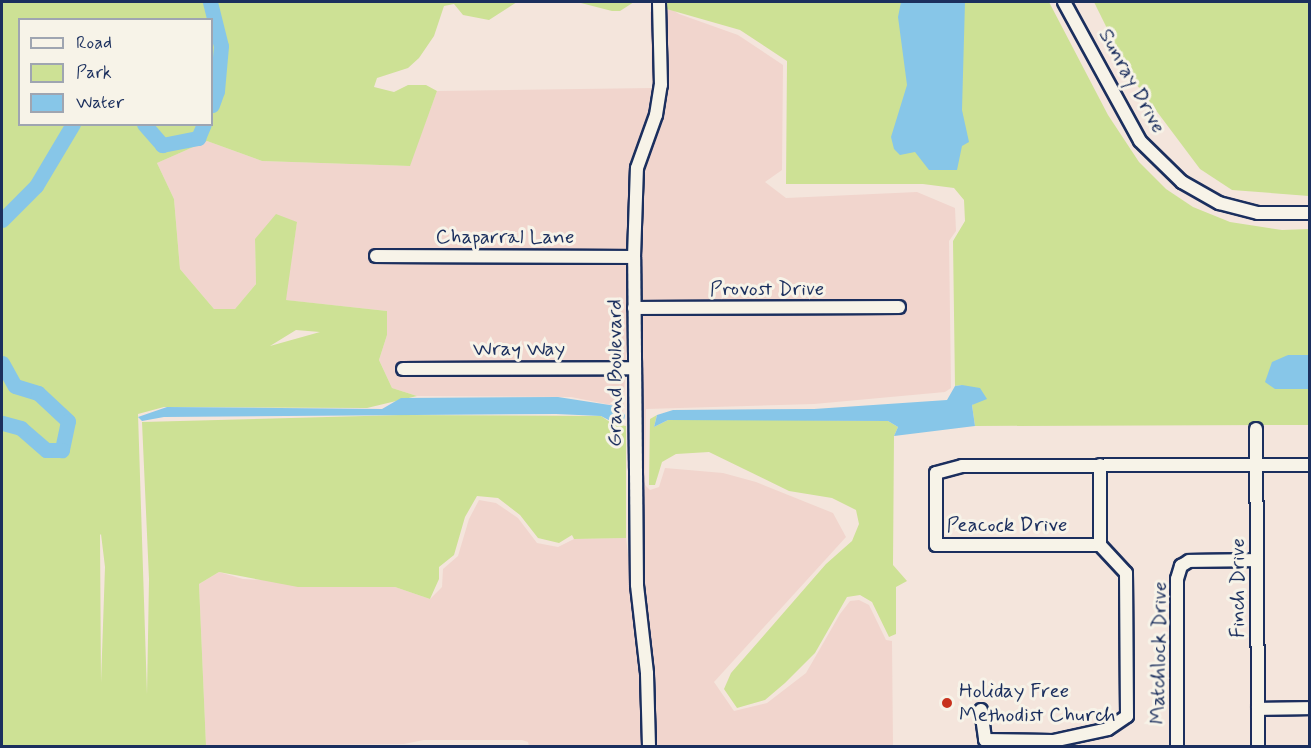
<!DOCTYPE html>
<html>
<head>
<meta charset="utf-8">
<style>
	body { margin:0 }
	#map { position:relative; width:1311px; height:748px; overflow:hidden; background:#f4e5dc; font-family:Mynerve,sans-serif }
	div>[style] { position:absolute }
	.built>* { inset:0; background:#f1d5cd }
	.green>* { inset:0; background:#cde195 }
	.water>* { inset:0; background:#87c6e8 }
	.river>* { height:15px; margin:-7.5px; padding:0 7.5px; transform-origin:7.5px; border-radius:7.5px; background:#87c6e8 }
	.roads { filter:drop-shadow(2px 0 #1b2f5e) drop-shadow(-2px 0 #1b2f5e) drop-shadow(0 2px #1b2f5e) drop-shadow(0 -2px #1b2f5e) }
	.minor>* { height:12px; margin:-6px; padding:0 6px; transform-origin:6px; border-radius:6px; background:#f7f3e8 }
	.dots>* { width:16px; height:16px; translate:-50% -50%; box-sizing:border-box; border:3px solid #f7f3e8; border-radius:50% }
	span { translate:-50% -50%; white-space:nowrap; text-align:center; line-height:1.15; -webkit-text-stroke:6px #f7f3e8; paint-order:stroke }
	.street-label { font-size:21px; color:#1b2f5e }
	.poi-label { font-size:21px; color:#1b2f5e }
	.left { translate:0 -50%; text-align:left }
	.frame { position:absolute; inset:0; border:3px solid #1b2f5e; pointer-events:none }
	.legend { position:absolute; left:18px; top:18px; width:195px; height:108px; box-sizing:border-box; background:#f7f3e8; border:2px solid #9fa5b1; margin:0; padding:8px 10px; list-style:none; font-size:18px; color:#1b2f5e }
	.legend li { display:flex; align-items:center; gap:12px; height:30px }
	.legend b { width:30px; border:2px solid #9fa5b1 }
</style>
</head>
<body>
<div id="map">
	<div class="built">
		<i style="clip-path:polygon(668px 7px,679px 14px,738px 35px,783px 65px,782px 170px,765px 182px,786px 198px,917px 192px,955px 208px,956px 231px,949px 241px,951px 388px,945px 392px,814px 404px,646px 409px,645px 485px,650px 490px,659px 487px,665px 468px,723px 473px,756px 482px,833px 513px,846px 537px,714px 682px,734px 711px,767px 703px,806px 673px,840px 614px,850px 601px,859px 600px,869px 605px,886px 640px,892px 641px,893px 746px,653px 746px,641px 585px,638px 257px,642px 169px,660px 116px,663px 8px)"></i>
		<i style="clip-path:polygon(655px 10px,656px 84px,639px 148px,623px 413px,616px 406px,571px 397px,417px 396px,392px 388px,379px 360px,387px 335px,387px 311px,285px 300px,297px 222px,255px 239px,256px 284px,235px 309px,214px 309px,180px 269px,174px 199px,157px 163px,207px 141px,262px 161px,409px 166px,437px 91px,652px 88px,650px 12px)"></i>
		<i style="clip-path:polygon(479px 500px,496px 503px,518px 518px,537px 543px,558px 547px,574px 539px,626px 538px,642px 673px,644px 746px,529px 746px,528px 742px,522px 740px,424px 740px,404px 744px,206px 746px,199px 584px,219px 572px,243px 579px,395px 587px,430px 599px,442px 587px,443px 569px,458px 556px,469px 519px)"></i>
	</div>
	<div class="green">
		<i style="clip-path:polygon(evenodd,2px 2px,517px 2px,489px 20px,463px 15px,454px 4px,444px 6px,434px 36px,419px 58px,408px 68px,377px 78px,374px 87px,394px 92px,408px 85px,426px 85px,437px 91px,410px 166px,262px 161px,207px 141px,157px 163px,174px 199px,180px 269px,214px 309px,235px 309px,256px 284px,255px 239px,276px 214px,297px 222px,286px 300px,387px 311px,387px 335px,379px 360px,392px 388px,417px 396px,367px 408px,164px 407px,138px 414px,147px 694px,149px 579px,142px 422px,401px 415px,601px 416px,613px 424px,626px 426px,626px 538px,574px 539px,572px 535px,559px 543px,538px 538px,520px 515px,498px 498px,477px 496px,465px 517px,454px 555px,439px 567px,439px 579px,430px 599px,395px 587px,298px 587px,219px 572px,199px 584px,206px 746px,2px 746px,2px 2px,20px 20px,212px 20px,212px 124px,20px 124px,20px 20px,2px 2px,296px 330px,320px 332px,270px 346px,296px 330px,2px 2px,101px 534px,105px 567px,101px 683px,100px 535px,101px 534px)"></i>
		<i style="clip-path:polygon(577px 2px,634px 2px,620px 11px,612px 11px)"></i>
		<i style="clip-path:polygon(663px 2px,1049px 2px,1108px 115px,1139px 162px,1166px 189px,1193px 207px,1230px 222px,1282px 230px,1309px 229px,1309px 355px,1288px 355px,1275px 389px,1309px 389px,1309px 425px,975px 426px,972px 405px,980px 399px,962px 385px,955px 386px,953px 241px,965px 221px,964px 200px,954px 188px,923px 184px,786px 184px,787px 61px,740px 30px,663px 8px)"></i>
		<i style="clip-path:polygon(1094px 2px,1309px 2px,1309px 196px,1232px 190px,1200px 169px,1131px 77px)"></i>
		<i style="clip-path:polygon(657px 415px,654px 427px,668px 420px,719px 419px,888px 421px,898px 427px,894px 436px,893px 565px,907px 581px,896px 587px,896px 634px,889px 637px,872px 602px,860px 595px,847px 597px,815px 653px,785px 683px,765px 700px,737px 708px,724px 689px,731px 673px,826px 564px,852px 541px,859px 524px,856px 510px,832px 498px,789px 491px,709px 452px,676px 454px,662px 462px,655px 485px,649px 485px,650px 419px)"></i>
	</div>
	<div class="water">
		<i style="clip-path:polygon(901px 2px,965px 2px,962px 110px,969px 142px,962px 146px,957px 170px,929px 170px,915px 152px,900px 155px,894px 149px,891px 137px,907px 85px,898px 17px)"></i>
		<i style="clip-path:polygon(1288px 355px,1309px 355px,1309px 389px,1275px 389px,1265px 382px,1272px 362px)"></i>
		<i style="clip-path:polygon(962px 385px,980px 388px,987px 399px,972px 405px,975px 426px,894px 436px,898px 427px,888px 421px,668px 420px,654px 427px,657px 415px,673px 410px,814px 409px,947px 400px,955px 386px)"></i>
		<i style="clip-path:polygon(558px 397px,616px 406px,625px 415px,624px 420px,620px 426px,601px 416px,556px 414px,164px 417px,142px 421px,138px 417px,167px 407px,382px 409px,401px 398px)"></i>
	</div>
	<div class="river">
		<i style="left:210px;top:2px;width:45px;rotate:76deg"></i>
		<i style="left:221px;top:46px;width:45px;rotate:95.1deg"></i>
		<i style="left:217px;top:91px;width:15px;rotate:110deg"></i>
		<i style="left:144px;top:124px;width:28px;rotate:49deg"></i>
		<i style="left:162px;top:145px;width:37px;rotate:-11deg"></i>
		<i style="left:198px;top:138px;width:15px;rotate:-67deg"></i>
		<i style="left:2px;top:220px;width:48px;rotate:-45deg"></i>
		<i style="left:36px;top:186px;width:72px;rotate:-59.2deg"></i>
		<i style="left:2px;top:363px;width:26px;rotate:61deg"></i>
		<i style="left:15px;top:386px;width:24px;rotate:17deg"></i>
		<i style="left:38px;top:393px;width:41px;rotate:43deg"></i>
		<i style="left:68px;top:421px;width:30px;rotate:102deg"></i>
		<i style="left:62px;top:450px;width:16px;rotate:180deg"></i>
		<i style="left:46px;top:450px;width:33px;rotate:-139deg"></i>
		<i style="left:21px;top:428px;width:20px;rotate:-165deg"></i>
	</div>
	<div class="roads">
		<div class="minor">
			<i style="left:1064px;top:2px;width:158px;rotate:61.3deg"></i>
			<i style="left:1140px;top:141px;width:59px;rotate:44.3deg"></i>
			<i style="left:1182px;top:182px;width:43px;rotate:29.6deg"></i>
			<i style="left:1219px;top:203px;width:40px;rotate:14.4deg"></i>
			<i style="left:1258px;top:213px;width:52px"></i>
			<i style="left:376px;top:256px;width:258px;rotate:0.2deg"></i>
			<i style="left:634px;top:308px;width:265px;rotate:-0.2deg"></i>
			<i style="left:403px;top:369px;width:232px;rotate:-0.2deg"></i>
			<i style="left:1256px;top:429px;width:317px;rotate:89.6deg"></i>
			<i style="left:1100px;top:545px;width:164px;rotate:180deg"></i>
			<i style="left:936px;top:545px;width:72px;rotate:-90deg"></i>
			<i style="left:936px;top:473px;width:27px;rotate:-15deg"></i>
			<i style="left:962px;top:466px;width:348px;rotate:-0.2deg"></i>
			<i style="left:1258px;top:709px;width:52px;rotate:-1.1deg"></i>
			<i style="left:981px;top:710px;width:30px;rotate:82deg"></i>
			<i style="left:985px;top:740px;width:68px;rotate:0.8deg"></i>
			<i style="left:649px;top:746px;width:73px;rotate:-91.6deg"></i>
			<i style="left:647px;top:673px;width:89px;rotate:-96.5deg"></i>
			<i style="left:637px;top:585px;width:328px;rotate:-90.5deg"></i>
			<i style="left:634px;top:257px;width:89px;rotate:-88.1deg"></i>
			<i style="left:637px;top:168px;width:56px;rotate:-70.3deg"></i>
			<i style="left:656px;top:115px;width:30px;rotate:-81deg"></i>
			<i style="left:661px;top:85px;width:83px;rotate:-91.4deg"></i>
			<i style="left:1053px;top:746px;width:5px;rotate:-90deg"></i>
			<i style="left:1053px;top:741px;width:56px;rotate:-12.3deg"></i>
			<i style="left:1108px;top:729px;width:23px;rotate:-34deg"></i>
			<i style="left:1127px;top:716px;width:143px;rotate:-90.4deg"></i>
			<i style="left:1126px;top:573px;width:38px;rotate:-133deg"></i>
			<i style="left:1100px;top:545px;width:80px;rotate:-90deg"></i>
			<i style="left:1177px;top:746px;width:167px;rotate:-90deg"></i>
			<i style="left:1177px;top:579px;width:14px;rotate:-73deg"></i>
			<i style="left:1181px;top:566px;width:9px;rotate:-32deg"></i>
			<i style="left:1189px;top:561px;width:68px;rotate:-0.8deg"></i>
		</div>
	</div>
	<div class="dots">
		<i style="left:947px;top:703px;background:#c8321e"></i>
	</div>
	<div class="street-label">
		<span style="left:1132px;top:81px;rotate:61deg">Sunray Drive</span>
		<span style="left:505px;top:237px">Chaparral Lane</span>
		<span style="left:767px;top:289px">Provost Drive</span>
		<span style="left:519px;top:349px">Wray Way</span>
		<span style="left:615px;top:373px;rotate:-90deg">Grand Boulevard</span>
		<span style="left:1007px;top:525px">Peacock Drive</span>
		<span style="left:1238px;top:588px;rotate:-90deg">Finch Drive</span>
		<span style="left:1159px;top:653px;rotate:-89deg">Matchlock Drive</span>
	</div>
	<div class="poi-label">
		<span class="left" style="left:959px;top:703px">Holiday Free<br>Methodist Church</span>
	</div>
	<div class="frame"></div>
	<ul class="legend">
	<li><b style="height:8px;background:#f7f3e8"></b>Road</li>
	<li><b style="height:16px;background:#cde195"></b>Park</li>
	<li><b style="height:16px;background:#87c6e8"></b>Water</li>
	</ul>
</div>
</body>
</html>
